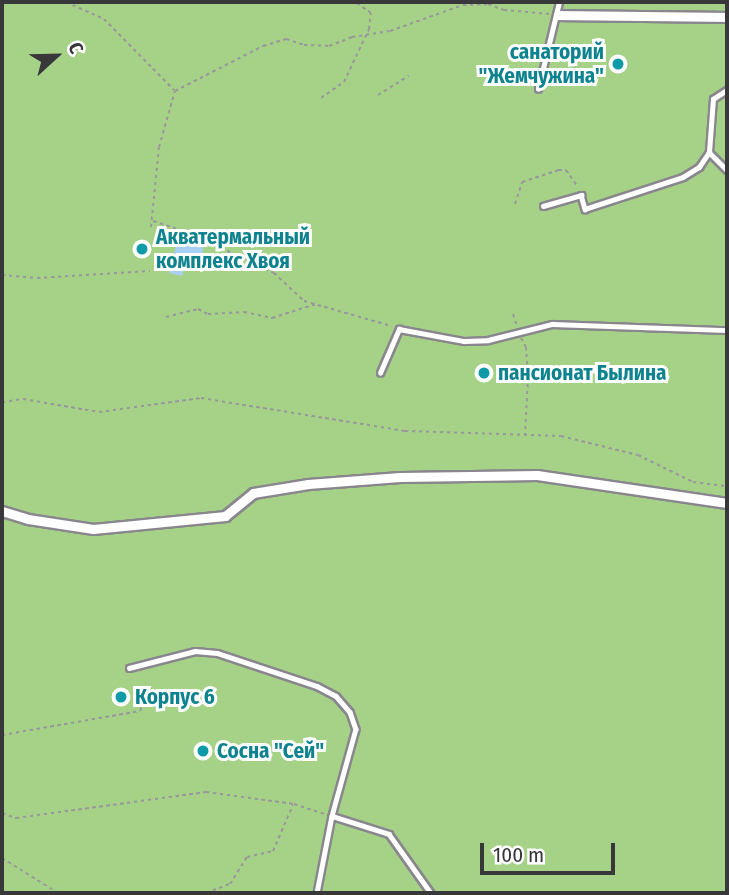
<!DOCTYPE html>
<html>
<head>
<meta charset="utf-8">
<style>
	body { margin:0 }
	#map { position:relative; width:729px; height:895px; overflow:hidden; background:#fcf9ff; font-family:"Fira Sans Condensed",sans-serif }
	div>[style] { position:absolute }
	.forest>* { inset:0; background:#a6d288; transform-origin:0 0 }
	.water>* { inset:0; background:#a8cff4 }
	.path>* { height:2px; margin-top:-1px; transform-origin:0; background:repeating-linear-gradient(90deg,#99979b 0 3.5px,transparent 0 7px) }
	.roads { filter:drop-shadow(2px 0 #89868d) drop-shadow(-2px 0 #89868d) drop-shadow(0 2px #89868d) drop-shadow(0 -2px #89868d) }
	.lane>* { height:4.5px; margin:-2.25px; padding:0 2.25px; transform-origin:2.25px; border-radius:2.25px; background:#fff }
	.street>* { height:9px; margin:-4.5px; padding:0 4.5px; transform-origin:4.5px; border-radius:4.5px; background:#fff }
	.dots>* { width:19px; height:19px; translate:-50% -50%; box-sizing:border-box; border:4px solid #fff; border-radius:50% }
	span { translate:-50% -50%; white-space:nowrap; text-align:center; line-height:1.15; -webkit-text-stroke:6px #fff; paint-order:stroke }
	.culture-label { font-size:21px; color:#0d838f; font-weight:700 }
	.right { translate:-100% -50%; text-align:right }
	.left { translate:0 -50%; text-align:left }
	.frame { position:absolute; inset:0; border:4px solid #38373a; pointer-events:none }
	.north { position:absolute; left:21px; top:21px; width:70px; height:70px; -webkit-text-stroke:5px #fff; paint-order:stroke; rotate:68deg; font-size:19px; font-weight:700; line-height:28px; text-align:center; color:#38373a }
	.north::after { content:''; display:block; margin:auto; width:24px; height:32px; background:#38373a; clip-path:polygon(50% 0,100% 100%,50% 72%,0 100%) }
	.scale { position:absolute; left:480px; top:843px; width:135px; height:32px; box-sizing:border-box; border:4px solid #38373a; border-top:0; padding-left:9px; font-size:21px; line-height:24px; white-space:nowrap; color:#38373a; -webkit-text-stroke:5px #fff; paint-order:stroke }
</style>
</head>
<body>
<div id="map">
	<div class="forest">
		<i style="left:2px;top:2px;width:725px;height:891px"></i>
	</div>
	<div class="water">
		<i style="clip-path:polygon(178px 239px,204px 246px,199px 268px,185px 264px,182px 276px,169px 273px)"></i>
	</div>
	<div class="path">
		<i style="left:66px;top:2px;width:42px;rotate:24.1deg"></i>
		<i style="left:104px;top:19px;width:100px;rotate:45.4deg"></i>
		<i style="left:2px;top:7px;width:6px;rotate:-51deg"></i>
		<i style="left:378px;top:95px;width:36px;rotate:-32deg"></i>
		<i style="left:321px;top:98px;width:28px;rotate:-35deg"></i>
		<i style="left:344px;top:82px;width:59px;rotate:-64.7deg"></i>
		<i style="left:369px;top:29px;width:16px;rotate:-83deg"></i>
		<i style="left:371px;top:13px;width:19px;rotate:-145deg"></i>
		<i style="left:515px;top:204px;width:23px;rotate:-72deg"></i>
		<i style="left:522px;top:182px;width:38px;rotate:-18deg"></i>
		<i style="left:558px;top:170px;width:8px"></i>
		<i style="left:566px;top:170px;width:21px;rotate:55deg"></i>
		<i style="left:153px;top:221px;width:38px;rotate:18deg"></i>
		<i style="left:189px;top:233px;width:94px;rotate:25.2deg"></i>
		<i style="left:274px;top:273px;width:41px;rotate:43deg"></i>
		<i style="left:304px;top:301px;width:91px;rotate:16deg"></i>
		<i style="left:151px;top:227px;width:80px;rotate:-84.3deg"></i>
		<i style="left:159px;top:147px;width:58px;rotate:-74.1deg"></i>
		<i style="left:175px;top:91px;width:99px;rotate:-27.1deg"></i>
		<i style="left:263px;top:46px;width:24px;rotate:-17deg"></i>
		<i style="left:286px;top:39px;width:19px;rotate:18deg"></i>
		<i style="left:304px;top:45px;width:25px;rotate:2deg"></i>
		<i style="left:329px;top:46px;width:25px;rotate:-21deg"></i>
		<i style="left:352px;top:37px;width:38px;rotate:-9deg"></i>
		<i style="left:390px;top:31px;width:77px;rotate:-19.6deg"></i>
		<i style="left:463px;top:5px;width:25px;rotate:-2deg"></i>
		<i style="left:488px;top:4px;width:17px;rotate:21deg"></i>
		<i style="left:504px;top:10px;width:46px;rotate:5deg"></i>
		<i style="left:2px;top:275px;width:35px;rotate:5deg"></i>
		<i style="left:37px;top:278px;width:113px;rotate:-3.5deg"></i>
		<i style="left:513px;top:314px;width:13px;rotate:72deg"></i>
		<i style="left:166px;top:317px;width:33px;rotate:-14deg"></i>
		<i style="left:198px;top:309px;width:11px;rotate:27deg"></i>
		<i style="left:208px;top:314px;width:36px;rotate:-3deg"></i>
		<i style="left:244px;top:312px;width:29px;rotate:12deg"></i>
		<i style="left:272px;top:318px;width:46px;rotate:-17.7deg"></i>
		<i style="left:521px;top:338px;width:10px;rotate:61deg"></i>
		<i style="left:526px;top:347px;width:30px;rotate:86deg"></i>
		<i style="left:528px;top:377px;width:58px;rotate:93deg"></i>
		<i style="left:2px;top:402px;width:21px;rotate:-8deg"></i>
		<i style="left:23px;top:399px;width:77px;rotate:9.7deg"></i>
		<i style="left:99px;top:412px;width:103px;rotate:-7.8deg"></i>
		<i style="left:201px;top:398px;width:207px;rotate:9.2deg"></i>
		<i style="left:405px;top:431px;width:156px;rotate:1.8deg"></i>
		<i style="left:561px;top:436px;width:79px;rotate:13.9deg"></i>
		<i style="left:638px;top:455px;width:61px;rotate:26.1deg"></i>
		<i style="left:693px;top:482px;width:34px;rotate:7deg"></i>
		<i style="left:2px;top:735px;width:140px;rotate:-9.9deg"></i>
		<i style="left:140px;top:711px;width:12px;rotate:-70deg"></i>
		<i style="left:2px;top:813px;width:15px;rotate:20deg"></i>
		<i style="left:16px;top:818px;width:192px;rotate:-7.8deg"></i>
		<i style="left:206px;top:792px;width:89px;rotate:7.8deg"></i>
		<i style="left:294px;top:804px;width:32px;rotate:18deg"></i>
		<i style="left:2px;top:858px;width:66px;rotate:32deg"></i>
		<i style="left:206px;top:893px;width:26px;rotate:-21deg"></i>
		<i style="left:230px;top:884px;width:32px;rotate:-58deg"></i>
		<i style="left:247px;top:857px;width:27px;rotate:-13deg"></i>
		<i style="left:273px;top:851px;width:50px;rotate:-66.5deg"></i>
	</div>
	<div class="roads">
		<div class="lane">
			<i style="left:538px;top:89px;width:89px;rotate:-76.4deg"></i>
			<i style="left:709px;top:152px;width:25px;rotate:45deg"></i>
			<i style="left:543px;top:206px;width:40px;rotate:-16deg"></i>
			<i style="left:581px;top:195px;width:15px;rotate:74deg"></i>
			<i style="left:585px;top:209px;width:103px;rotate:-18.1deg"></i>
			<i style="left:683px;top:177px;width:19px;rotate:-32deg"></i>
			<i style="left:699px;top:167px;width:18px;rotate:-56deg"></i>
			<i style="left:709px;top:152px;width:53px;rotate:-85.7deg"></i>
			<i style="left:713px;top:99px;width:17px;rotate:-33deg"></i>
			<i style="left:380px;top:373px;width:48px;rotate:-66.6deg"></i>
			<i style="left:399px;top:329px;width:66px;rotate:10.5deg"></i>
			<i style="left:464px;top:341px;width:24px;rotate:-2deg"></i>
			<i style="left:488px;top:340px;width:66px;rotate:-14deg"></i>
			<i style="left:552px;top:324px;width:175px;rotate:2deg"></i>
			<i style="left:129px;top:668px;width:68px;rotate:-14.4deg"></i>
			<i style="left:195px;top:651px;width:22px;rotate:5deg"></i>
			<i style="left:217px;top:653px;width:105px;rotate:18.3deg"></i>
			<i style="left:317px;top:686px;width:21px;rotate:28deg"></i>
			<i style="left:336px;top:696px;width:21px;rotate:49deg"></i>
			<i style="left:350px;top:712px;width:18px;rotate:71deg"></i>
			<i style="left:356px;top:729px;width:90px;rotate:105.4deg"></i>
			<i style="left:332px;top:816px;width:78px;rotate:101deg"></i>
			<i style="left:332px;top:816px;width:60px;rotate:17.5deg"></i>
			<i style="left:389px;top:834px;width:72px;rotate:54.6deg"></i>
		</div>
		<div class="street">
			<i style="left:558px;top:15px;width:169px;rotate:0.7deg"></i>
			<i style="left:2px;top:511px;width:27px;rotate:17deg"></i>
			<i style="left:28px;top:519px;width:66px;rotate:8.7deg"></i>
			<i style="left:93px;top:529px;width:133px;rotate:-5.6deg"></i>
			<i style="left:225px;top:516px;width:36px;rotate:-39deg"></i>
			<i style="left:253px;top:493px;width:56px;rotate:-9.3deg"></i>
			<i style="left:308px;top:484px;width:92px;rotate:-4.4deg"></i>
			<i style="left:400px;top:477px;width:137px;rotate:-0.8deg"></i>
			<i style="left:537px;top:475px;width:192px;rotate:8.4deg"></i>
		</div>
	</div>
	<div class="dots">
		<i style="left:618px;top:64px;background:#0f9aa8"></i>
		<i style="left:142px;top:249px;background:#0f9aa8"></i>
		<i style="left:484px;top:373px;background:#0f9aa8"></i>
		<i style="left:121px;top:697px;background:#0f9aa8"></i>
		<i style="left:203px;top:751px;background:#0f9aa8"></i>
	</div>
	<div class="culture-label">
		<span class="right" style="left:604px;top:64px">санаторий<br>"Жемчужина"</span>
		<span class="left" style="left:156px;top:249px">Акватермальный<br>комплекс Хвоя</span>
		<span class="left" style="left:498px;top:373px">пансионат Былина</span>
		<span class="left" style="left:135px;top:697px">Корпус 6</span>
		<span class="left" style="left:217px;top:751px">Сосна "Сей"</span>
	</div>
	<div class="frame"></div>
	<div class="north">С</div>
	<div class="scale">100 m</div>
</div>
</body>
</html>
